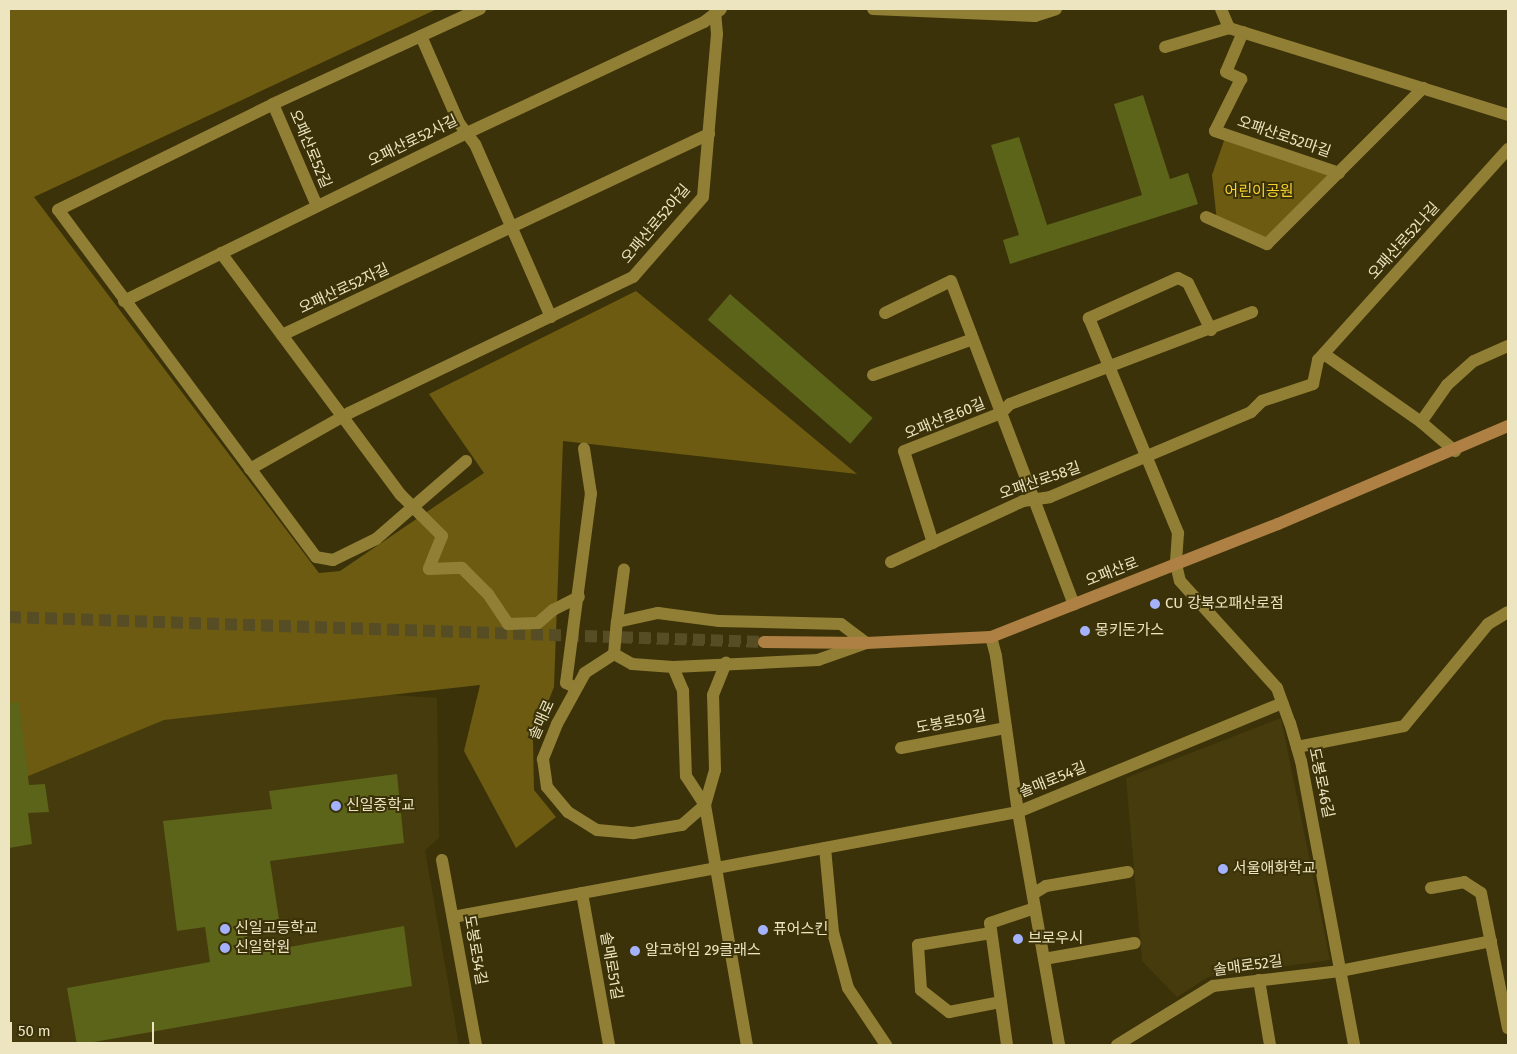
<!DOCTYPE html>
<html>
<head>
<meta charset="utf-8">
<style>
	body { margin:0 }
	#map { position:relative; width:1517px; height:1054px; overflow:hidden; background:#3b3209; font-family:"Fira Sans","Noto Sans KR",sans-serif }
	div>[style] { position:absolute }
	.built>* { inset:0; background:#463b0d }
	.green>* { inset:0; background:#6c5b11 }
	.building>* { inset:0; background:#5c641a; transform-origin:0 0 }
	.secondary-tunnel>* { height:12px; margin-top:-6px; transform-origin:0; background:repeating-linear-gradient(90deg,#564d24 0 12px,transparent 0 18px) }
	.street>* { height:12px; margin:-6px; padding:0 6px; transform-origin:6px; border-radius:6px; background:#917f35 }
	.secondary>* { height:12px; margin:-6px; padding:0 6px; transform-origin:6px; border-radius:6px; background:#ae8043 }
	.dots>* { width:14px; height:14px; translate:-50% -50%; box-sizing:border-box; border:2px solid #3b3209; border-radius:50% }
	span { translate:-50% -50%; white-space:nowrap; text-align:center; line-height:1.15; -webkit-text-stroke:4px #3b3209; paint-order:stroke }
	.street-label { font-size:15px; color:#ede4c0 }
	.park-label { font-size:15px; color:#f6d22f }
	.poi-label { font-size:15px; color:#ede4c0 }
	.left { translate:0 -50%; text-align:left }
	.frame { position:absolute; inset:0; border:10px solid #ede4c0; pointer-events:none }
	.scale { position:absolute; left:10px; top:1022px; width:144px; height:22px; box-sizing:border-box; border:2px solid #ede4c0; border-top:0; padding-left:6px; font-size:15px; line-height:18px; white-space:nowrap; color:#ede4c0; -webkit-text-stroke:4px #3b3209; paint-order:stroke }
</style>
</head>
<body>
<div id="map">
	<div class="built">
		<i style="clip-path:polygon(21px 669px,437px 698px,439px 838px,425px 850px,459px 1045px,9px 1045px,9px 672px)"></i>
		<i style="clip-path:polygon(1281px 718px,1330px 960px,1208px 977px,1177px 997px,1142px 961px,1126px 778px)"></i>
	</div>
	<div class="green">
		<i style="clip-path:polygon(9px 9px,437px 9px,34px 197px,319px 573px,340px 571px,484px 473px,429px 394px,636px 291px,857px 474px,563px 441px,554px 687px,533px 740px,534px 790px,556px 817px,516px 848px,464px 751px,480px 685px,164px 720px,9px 784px)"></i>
		<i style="clip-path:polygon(1226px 135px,1339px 173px,1269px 243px,1217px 222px,1212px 175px)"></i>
	</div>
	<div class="building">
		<i style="clip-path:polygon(1143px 95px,1170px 179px,1188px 173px,1198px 204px,1010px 264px,1003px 240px,1019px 235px,991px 145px,1019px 137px,1047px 225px,1142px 195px,1114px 104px)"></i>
		<i style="left:730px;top:294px;width:189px;height:34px;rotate:41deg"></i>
		<i style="clip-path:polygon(19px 702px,29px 785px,45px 784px,49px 812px,28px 813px,32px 844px,9px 848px,9px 703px)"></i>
		<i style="clip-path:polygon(397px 774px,404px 843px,270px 861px,279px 919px,245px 926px,251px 954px,404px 926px,412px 986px,77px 1045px,67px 988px,210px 962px,205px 927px,177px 931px,163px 821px,272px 809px,269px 791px)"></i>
	</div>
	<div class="secondary-tunnel">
		<i style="left:9px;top:617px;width:755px;rotate:1.9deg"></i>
	</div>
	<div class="street">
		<i style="left:873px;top:9px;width:162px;rotate:2.5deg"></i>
		<i style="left:1035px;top:16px;width:22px;rotate:-18deg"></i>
		<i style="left:1221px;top:9px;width:21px;rotate:67deg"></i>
		<i style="left:1229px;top:28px;width:292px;rotate:17.3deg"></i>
		<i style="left:1243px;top:32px;width:43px;rotate:113deg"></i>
		<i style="left:1226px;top:72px;width:17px;rotate:25deg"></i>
		<i style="left:1241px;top:79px;width:58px;rotate:116.6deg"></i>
		<i style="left:1215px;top:131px;width:131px;rotate:18.7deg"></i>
		<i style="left:421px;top:36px;width:95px;rotate:66.4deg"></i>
		<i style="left:459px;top:123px;width:26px;rotate:53deg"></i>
		<i style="left:475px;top:144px;width:189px;rotate:66.3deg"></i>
		<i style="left:1165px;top:47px;width:67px;rotate:-16.5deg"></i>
		<i style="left:273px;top:104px;width:111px;rotate:66.7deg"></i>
		<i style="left:1206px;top:217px;width:67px;rotate:23.9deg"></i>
		<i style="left:1267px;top:244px;width:221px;rotate:-45deg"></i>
		<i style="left:221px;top:253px;width:302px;rotate:53.4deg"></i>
		<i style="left:401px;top:495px;width:58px;rotate:45deg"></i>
		<i style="left:442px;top:536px;width:35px;rotate:112deg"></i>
		<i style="left:429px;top:569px;width:33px;rotate:-2deg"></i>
		<i style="left:462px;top:568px;width:37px;rotate:45deg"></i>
		<i style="left:488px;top:594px;width:36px;rotate:56deg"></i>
		<i style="left:508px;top:624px;width:30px;rotate:-2deg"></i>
		<i style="left:538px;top:623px;width:20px;rotate:-41deg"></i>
		<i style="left:553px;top:610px;width:29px;rotate:-27deg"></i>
		<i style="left:124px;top:301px;width:382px;rotate:-26.1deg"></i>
		<i style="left:467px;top:133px;width:262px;rotate:-25.1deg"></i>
		<i style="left:704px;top:22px;width:21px;rotate:-37deg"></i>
		<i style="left:885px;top:313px;width:73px;rotate:-25.9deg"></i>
		<i style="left:951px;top:281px;width:346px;rotate:69.2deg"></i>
		<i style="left:1211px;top:330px;width:52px;rotate:-116.1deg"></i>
		<i style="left:1188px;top:283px;width:11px;rotate:-153deg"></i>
		<i style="left:1178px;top:278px;width:98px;rotate:155.8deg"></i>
		<i style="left:1089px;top:318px;width:233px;rotate:67.5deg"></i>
		<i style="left:1178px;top:533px;width:31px;rotate:94deg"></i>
		<i style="left:1176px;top:564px;width:17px;rotate:77deg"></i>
		<i style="left:1180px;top:581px;width:144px;rotate:47.8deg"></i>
		<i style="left:1277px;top:688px;width:37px;rotate:70deg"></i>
		<i style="left:1290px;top:723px;width:40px;rotate:74deg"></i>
		<i style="left:1301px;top:761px;width:289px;rotate:79.4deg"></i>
		<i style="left:282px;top:335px;width:472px;rotate:-25.2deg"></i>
		<i style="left:1324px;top:354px;width:118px;rotate:35deg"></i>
		<i style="left:1421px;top:422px;width:45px;rotate:40.5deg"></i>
		<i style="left:873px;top:375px;width:106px;rotate:-19.8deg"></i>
		<i style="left:1421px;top:422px;width:45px;rotate:-54.9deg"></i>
		<i style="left:1447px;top:385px;width:36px;rotate:-42deg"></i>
		<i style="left:1474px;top:361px;width:37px;rotate:-24deg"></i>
		<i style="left:466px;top:461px;width:119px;rotate:139.1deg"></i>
		<i style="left:376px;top:539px;width:48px;rotate:154deg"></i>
		<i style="left:333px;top:560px;width:17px;rotate:-170deg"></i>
		<i style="left:316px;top:557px;width:432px;rotate:-126.6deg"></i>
		<i style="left:58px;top:210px;width:240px;rotate:-26.2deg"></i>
		<i style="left:273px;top:104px;width:228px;rotate:-24.7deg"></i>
		<i style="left:250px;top:469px;width:114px;rotate:-29.5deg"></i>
		<i style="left:349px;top:413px;width:315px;rotate:-25.6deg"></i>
		<i style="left:633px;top:277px;width:106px;rotate:-48.8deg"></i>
		<i style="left:703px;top:197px;width:164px;rotate:-85.1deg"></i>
		<i style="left:717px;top:34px;width:25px;rotate:-95deg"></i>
		<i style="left:933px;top:543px;width:96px;rotate:-107.5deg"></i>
		<i style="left:904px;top:451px;width:104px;rotate:-21.4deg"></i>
		<i style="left:1001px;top:413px;width:13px;rotate:-45deg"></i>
		<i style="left:1010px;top:404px;width:259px;rotate:-20.8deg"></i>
		<i style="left:891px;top:562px;width:145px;rotate:-24.8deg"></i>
		<i style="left:1023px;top:501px;width:27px;rotate:-8deg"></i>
		<i style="left:1050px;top:497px;width:218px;rotate:-22.9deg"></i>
		<i style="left:1251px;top:412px;width:16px;rotate:-45deg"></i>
		<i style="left:1262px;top:401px;width:54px;rotate:-18.4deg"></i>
		<i style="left:1313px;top:384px;width:25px;rotate:-78deg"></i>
		<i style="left:1318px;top:360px;width:284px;rotate:-48deg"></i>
		<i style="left:658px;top:613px;width:62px;rotate:7.5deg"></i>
		<i style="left:719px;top:621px;width:122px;rotate:1.4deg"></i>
		<i style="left:841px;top:624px;width:31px;rotate:37deg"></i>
		<i style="left:866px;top:643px;width:51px;rotate:160.5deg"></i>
		<i style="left:818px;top:660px;width:145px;rotate:177.2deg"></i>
		<i style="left:673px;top:667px;width:41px;rotate:-175.8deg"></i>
		<i style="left:632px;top:664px;width:21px;rotate:-151deg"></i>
		<i style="left:614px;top:654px;width:32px;rotate:-85deg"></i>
		<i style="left:617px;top:622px;width:42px;rotate:-12.4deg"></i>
		<i style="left:617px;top:622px;width:53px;rotate:-82.5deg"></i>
		<i style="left:991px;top:637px;width:20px;rotate:75deg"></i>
		<i style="left:996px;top:656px;width:158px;rotate:82deg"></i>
		<i style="left:1018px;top:812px;width:237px;rotate:80deg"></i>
		<i style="left:614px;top:654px;width:35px;rotate:147deg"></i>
		<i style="left:585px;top:673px;width:58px;rotate:118.8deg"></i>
		<i style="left:557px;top:724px;width:38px;rotate:112deg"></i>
		<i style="left:543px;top:759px;width:28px;rotate:82deg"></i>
		<i style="left:547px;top:787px;width:33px;rotate:50deg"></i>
		<i style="left:568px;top:812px;width:34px;rotate:32deg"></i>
		<i style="left:597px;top:830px;width:37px;rotate:5deg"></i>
		<i style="left:634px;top:833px;width:49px;rotate:-9.5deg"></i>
		<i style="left:682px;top:825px;width:30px;rotate:-41deg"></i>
		<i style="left:705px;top:805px;width:36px;rotate:-74deg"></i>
		<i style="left:715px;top:770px;width:75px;rotate:-91.5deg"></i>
		<i style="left:713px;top:695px;width:35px;rotate:-68deg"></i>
		<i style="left:673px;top:667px;width:26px;rotate:67deg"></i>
		<i style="left:683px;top:691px;width:85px;rotate:88deg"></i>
		<i style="left:686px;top:776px;width:35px;rotate:57deg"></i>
		<i style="left:705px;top:805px;width:244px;rotate:80.1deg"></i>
		<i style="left:576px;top:688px;width:11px;rotate:-153deg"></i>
		<i style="left:566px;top:683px;width:191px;rotate:-82.5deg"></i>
		<i style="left:591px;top:494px;width:46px;rotate:-98.8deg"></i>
		<i style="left:1297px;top:747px;width:109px;rotate:-11.1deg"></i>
		<i style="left:1404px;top:726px;width:132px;rotate:-50.5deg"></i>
		<i style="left:1488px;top:624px;width:23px;rotate:-31deg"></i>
		<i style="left:901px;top:748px;width:107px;rotate:-10.8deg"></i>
		<i style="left:825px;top:848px;width:84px;rotate:84.6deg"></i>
		<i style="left:833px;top:932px;width:58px;rotate:75deg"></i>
		<i style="left:848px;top:988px;width:69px;rotate:56.3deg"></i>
		<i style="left:442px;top:860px;width:188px;rotate:79.6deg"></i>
		<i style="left:1431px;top:888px;width:34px;rotate:-10deg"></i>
		<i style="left:1464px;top:882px;width:20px;rotate:33deg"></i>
		<i style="left:1481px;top:893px;width:138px;rotate:78.7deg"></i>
		<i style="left:582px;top:893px;width:154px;rotate:79.9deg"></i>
		<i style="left:1033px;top:894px;width:15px;rotate:-32deg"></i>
		<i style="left:1046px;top:886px;width:83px;rotate:-9.7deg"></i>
		<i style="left:453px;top:917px;width:575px;rotate:-10.53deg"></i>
		<i style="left:1018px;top:812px;width:286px;rotate:-22.4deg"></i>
		<i style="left:991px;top:933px;width:74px;rotate:170.7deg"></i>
		<i style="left:918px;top:945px;width:45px;rotate:86.2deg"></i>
		<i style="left:921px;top:990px;width:36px;rotate:38deg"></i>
		<i style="left:949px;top:1012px;width:53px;rotate:-10.9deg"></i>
		<i style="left:1044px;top:959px;width:92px;rotate:-10deg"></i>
		<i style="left:1259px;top:980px;width:66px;rotate:80.4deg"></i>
		<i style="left:1007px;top:1045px;width:123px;rotate:-97.9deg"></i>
		<i style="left:990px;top:923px;width:47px;rotate:-18.4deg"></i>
		<i style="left:1117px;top:1045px;width:113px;rotate:-31.6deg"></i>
		<i style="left:1213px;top:986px;width:128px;rotate:-6.7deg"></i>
		<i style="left:1340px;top:971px;width:154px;rotate:-11.2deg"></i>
	</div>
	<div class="secondary">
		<i style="left:764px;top:642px;width:102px;rotate:0.6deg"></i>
		<i style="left:866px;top:643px;width:125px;rotate:-2.7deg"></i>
		<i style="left:991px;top:637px;width:308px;rotate:-21.5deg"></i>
		<i style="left:1278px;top:524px;width:250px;rotate:-23.1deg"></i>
	</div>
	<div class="dots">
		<i style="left:1155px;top:604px;background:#a4b2fc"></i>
		<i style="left:1085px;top:631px;background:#a4b2fc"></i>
		<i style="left:336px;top:806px;background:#a4b2fc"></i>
		<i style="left:1223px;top:869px;background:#a4b2fc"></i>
		<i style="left:225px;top:929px;background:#a4b2fc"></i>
		<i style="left:763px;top:930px;background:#a4b2fc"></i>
		<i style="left:1018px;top:939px;background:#a4b2fc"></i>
		<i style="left:225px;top:948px;background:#a4b2fc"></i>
		<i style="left:635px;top:951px;background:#a4b2fc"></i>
	</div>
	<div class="street-label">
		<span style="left:1284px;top:137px;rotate:19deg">오패산로52마길</span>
		<span style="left:413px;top:141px;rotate:-26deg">오패산로52사길</span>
		<span style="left:310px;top:149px;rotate:67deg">오패산로52길</span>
		<span style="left:656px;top:224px;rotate:-50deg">오패산로52아길</span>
		<span style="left:1404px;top:241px;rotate:-48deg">오패산로52나길</span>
		<span style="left:344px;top:289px;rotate:-25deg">오패산로52자길</span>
		<span style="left:945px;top:419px;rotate:-22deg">오패산로60길</span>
		<span style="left:1040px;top:481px;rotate:-19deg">오패산로58길</span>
		<span style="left:1112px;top:572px;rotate:-21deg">오패산로</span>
		<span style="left:542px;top:720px;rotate:-66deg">솔매로</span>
		<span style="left:951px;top:722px;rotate:-11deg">도봉로50길</span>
		<span style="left:1053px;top:780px;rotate:-22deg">솔매로54길</span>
		<span style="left:1321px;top:783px;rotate:78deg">도봉로46길</span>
		<span style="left:475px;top:950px;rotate:80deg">도봉로54길</span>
		<span style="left:611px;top:966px;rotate:80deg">솔매로51길</span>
		<span style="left:1248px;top:966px;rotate:-8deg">솔매로52길</span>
	</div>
	<div class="park-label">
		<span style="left:1259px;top:192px">어린이공원</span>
	</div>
	<div class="poi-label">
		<span class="left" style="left:1165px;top:604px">CU 강북오패산로점</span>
		<span class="left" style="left:1095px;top:631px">몽키돈가스</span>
		<span class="left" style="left:346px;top:806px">신일중학교</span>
		<span class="left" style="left:1233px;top:869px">서울애화학교</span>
		<span class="left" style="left:235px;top:929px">신일고등학교</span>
		<span class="left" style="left:773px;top:930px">퓨어스킨</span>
		<span class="left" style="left:1028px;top:939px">브로우시</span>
		<span class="left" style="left:235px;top:948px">신일학원</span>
		<span class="left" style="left:645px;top:951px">알코하임 29클래스</span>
	</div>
	<div class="frame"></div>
	<div class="scale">50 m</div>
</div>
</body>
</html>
